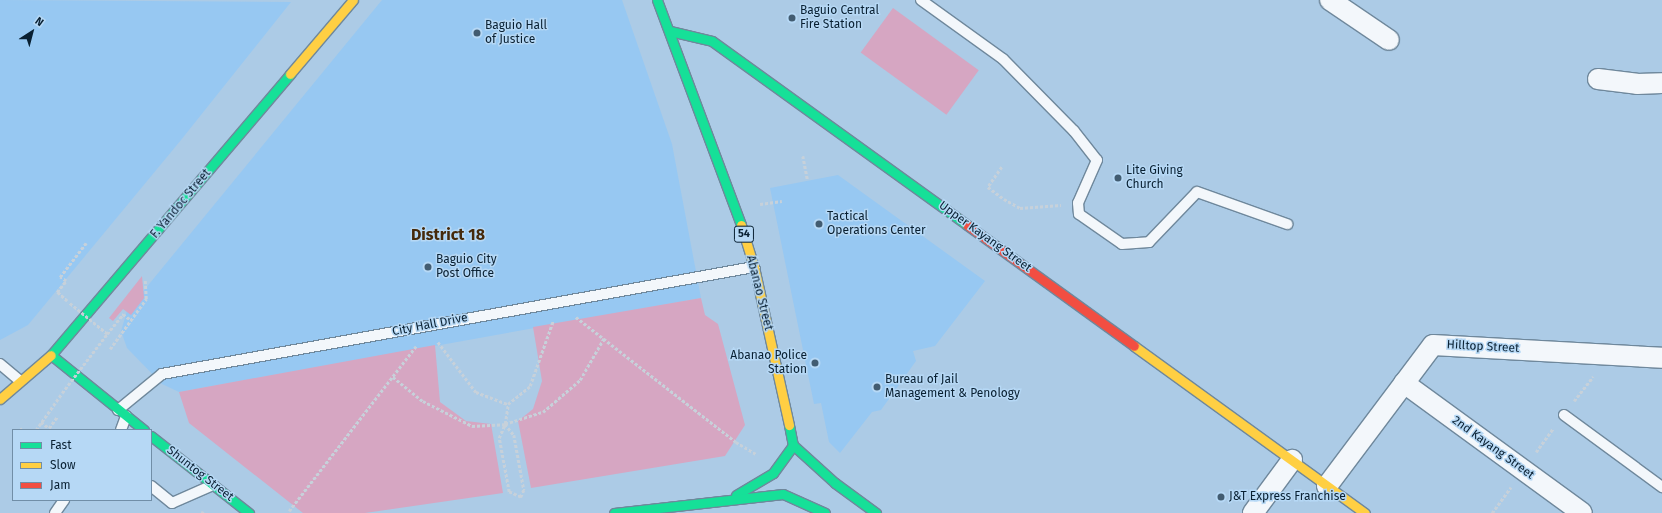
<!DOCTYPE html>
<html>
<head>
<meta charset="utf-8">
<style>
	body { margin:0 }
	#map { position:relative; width:1662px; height:513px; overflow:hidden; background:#accbe6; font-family:"Fira Sans",sans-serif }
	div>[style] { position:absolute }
	.built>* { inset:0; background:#97c8f2 }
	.green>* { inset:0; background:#d6a6c2; transform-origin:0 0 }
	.path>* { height:2.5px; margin-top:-1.25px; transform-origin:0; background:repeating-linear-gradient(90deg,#c7d1da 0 3px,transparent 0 5px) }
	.roads { filter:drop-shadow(1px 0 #6f889c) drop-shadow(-1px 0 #6f889c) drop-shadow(0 1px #6f889c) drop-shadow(0 -1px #6f889c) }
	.lane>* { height:10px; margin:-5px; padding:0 5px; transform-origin:5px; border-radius:5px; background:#f3f7fb }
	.street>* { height:20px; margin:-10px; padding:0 10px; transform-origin:10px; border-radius:10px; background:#f3f7fb }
	.fast>* { height:9px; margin:-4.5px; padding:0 4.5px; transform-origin:4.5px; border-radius:4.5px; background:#16e098 }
	.slow>* { height:9px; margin:-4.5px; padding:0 4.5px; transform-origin:4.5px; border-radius:4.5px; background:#ffcf43 }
	.jam>* { height:9px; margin:-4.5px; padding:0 4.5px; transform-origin:4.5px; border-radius:4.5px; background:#f24e42 }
	.path-bridge>* { height:2.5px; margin-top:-1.25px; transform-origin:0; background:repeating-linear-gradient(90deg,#c7d1da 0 3px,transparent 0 5px) }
	.dots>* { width:11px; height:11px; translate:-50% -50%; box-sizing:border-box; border:2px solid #b6d8f5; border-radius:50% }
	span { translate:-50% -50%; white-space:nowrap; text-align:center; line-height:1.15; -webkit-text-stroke:3px #b6d8f5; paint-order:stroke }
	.shield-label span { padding:1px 3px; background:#b6d8f5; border:1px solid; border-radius:3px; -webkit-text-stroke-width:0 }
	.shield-label { font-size:11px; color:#092032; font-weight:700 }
	.poi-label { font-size:12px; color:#092032 }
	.left { translate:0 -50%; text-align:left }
	.right { translate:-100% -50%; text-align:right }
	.street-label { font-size:12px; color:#092032 }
	.district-label { font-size:16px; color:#45290a; font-weight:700 }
	.legend { position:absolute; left:12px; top:429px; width:140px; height:72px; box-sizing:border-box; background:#b6d8f5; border:1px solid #718ea7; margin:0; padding:5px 7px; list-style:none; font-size:12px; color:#092032 }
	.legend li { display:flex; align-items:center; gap:8px; height:20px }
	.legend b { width:20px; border:1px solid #718ea7 }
	.north { position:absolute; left:12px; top:12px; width:40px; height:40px; -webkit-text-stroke:3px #b6d8f5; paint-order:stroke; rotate:36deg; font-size:11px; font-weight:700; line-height:16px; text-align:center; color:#092032 }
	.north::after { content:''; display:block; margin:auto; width:14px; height:18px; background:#092032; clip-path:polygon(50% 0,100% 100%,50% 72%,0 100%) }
</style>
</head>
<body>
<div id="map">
	<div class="built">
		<i style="clip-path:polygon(0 0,291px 2px,181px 140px,28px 325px,0 340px)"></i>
		<i style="clip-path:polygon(382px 0,622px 0,672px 144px,701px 298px,179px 392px,162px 384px,127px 348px,121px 331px,127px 311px)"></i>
		<i style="clip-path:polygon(838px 175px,985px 281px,935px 346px,913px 351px,916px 361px,881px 410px,872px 412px,840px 453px,829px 442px,821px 403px,814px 404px,770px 188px)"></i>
	</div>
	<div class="green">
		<i style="left:893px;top:8px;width:106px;height:55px;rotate:36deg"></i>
		<i style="clip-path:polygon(142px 276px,144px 298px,131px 315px,123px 309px,113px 321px,109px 318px)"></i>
		<i style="clip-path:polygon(701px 298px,705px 315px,718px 324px,745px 425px,725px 456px,531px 488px,518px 421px,533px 409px,542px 381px,533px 327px)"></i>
		<i style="clip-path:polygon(435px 345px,440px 402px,466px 421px,491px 424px,503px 493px,365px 513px,303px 513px,189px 423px,179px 392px)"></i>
	</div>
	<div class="path">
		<i style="left:803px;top:156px;width:25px;rotate:79deg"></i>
		<i style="left:1002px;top:167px;width:24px;rotate:125deg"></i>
		<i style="left:988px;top:187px;width:20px;rotate:37deg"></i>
		<i style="left:1004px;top:199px;width:18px;rotate:29deg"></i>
		<i style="left:1020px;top:208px;width:41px;rotate:-4.2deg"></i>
		<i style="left:760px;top:204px;width:22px;rotate:-8deg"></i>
		<i style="left:67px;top:301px;width:13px;rotate:-138deg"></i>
		<i style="left:57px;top:292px;width:14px;rotate:-51deg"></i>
		<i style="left:66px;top:281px;width:7px;rotate:-146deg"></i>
		<i style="left:60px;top:277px;width:43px;rotate:-52.6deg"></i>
		<i style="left:576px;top:317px;width:203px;rotate:38deg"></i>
		<i style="left:736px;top:442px;width:23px;rotate:31deg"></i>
		<i style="left:107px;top:334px;width:26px;rotate:-51deg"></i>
		<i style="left:123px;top:314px;width:10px;rotate:37deg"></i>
		<i style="left:438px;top:342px;width:63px;rotate:52.8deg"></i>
		<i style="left:476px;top:392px;width:34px;rotate:21deg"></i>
		<i style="left:508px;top:404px;width:28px;rotate:-39deg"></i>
		<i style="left:530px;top:386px;width:69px;rotate:-70.5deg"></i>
		<i style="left:110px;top:349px;width:62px;rotate:-54.2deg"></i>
		<i style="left:146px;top:299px;width:19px;rotate:-93deg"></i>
		<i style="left:393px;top:377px;width:38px;rotate:39deg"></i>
		<i style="left:423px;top:401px;width:55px;rotate:27deg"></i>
		<i style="left:472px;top:426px;width:33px;rotate:-3deg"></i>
		<i style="left:505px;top:424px;width:40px;rotate:-18deg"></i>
		<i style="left:543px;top:412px;width:49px;rotate:-40.9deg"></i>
		<i style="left:580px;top:380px;width:48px;rotate:-60.3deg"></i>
		<i style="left:1574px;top:401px;width:31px;rotate:-52deg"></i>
		<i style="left:41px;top:422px;width:10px;rotate:37deg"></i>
		<i style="left:49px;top:428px;width:14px;rotate:-54deg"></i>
		<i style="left:505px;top:424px;width:14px;rotate:51deg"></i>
		<i style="left:514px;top:435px;width:56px;rotate:79.7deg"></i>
		<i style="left:524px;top:490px;width:8px;rotate:113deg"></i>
		<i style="left:521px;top:497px;width:13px;rotate:-157deg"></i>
		<i style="left:509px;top:492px;width:55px;rotate:-100.5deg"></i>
		<i style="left:499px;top:438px;width:15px;rotate:-67deg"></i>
		<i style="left:505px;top:424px;width:20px;rotate:-81deg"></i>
		<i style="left:20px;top:428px;width:3px;rotate:45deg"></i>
		<i style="left:36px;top:430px;width:45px;rotate:-54.9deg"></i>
		<i style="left:1536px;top:452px;width:29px;rotate:-54deg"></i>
		<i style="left:289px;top:511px;width:208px;rotate:-52.4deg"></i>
		<i style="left:202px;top:513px;width:2px;rotate:-63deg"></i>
		<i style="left:1492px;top:513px;width:32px;rotate:-54deg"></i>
	</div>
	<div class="roads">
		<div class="lane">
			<i style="left:921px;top:0;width:101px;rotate:35.7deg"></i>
			<i style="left:1003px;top:59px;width:101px;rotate:45.4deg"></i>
			<i style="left:1074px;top:131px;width:37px;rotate:52deg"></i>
			<i style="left:1097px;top:160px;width:47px;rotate:113.8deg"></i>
			<i style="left:1078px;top:203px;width:11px;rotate:85deg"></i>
			<i style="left:1079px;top:214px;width:52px;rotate:34.9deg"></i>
			<i style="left:1122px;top:244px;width:27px;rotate:-4deg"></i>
			<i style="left:1149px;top:242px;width:69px;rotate:-46.2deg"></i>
			<i style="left:1197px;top:192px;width:96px;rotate:19.6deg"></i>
			<i style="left:0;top:364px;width:25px;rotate:40deg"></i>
			<i style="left:118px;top:410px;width:57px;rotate:-39.3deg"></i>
			<i style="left:162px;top:374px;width:602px;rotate:-10.25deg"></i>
			<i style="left:1564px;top:415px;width:122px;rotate:36.3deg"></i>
			<i style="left:121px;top:430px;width:15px;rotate:-70deg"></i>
			<i style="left:151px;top:486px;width:27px;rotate:39deg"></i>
			<i style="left:172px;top:503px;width:45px;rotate:-23.7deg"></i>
			<i style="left:55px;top:513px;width:16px;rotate:-55deg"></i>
		</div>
		<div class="street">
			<i style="left:1330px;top:0;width:71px;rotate:34.1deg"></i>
			<i style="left:1598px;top:79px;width:39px;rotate:7deg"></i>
			<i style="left:1637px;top:84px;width:25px;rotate:-2deg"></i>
			<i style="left:1404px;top:383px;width:220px;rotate:36.1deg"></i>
			<i style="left:1327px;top:486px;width:176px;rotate:-53.1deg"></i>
			<i style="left:1433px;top:345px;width:229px;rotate:3.2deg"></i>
			<i style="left:1253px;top:513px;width:66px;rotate:-53.7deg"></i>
		</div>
		<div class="fast">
			<i style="left:657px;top:0;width:240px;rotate:69.5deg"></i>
			<i style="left:670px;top:31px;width:43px;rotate:13.4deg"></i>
			<i style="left:712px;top:41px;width:314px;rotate:35.8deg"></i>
			<i style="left:789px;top:425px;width:20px;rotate:79deg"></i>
			<i style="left:793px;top:445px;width:57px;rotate:42.1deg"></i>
			<i style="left:835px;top:483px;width:51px;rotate:36.2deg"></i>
			<i style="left:144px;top:430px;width:119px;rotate:-141.1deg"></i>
			<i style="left:51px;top:355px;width:369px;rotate:-49.6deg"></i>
			<i style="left:151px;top:436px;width:125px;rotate:38.2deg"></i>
			<i style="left:736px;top:495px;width:43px;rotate:-30.7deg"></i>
			<i style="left:773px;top:473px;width:34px;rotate:-54deg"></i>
			<i style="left:614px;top:513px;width:170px;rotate:-6.4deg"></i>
			<i style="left:783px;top:494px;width:46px;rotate:24.3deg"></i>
		</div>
		<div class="slow">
			<i style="left:290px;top:74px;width:97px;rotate:-49.6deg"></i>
			<i style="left:741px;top:225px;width:44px;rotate:72.8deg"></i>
			<i style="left:754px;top:267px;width:162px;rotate:77.5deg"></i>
			<i style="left:1134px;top:346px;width:285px;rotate:35.9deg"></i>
			<i style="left:0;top:399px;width:67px;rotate:-40.8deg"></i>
		</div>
		<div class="jam">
			<i style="left:967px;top:225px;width:206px;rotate:35.9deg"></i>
		</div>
	</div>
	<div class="path-bridge">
		<i style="left:62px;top:393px;width:74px;rotate:-52.7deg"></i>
		<i style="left:107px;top:334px;width:50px;rotate:-140.6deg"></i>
	</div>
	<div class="dots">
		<i style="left:792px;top:18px;background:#425c71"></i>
		<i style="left:477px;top:33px;background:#425c71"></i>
		<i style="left:1118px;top:178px;background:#425c71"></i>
		<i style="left:819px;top:224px;background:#425c71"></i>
		<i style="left:428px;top:267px;background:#425c71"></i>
		<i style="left:815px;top:363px;background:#425c71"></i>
		<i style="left:877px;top:387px;background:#425c71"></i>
		<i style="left:1221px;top:497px;background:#425c71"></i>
	</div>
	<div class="shield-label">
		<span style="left:744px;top:234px">54</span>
	</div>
	<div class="poi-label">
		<span class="left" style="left:800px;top:18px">Baguio Central<br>Fire Station</span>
		<span class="left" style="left:485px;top:33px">Baguio Hall<br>of Justice</span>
		<span class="left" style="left:1126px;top:178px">Lite Giving<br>Church</span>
		<span class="left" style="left:827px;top:224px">Tactical<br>Operations Center</span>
		<span class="left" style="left:436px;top:267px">Baguio City<br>Post Office</span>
		<span class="right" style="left:807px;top:363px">Abanao Police<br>Station</span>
		<span class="left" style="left:885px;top:387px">Bureau of Jail<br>Management &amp; Penology</span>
		<span class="left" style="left:1229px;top:497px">J&amp;T Express Franchise</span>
	</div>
	<div class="street-label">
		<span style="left:181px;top:204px;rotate:-50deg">F. Yandoc Street</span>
		<span style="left:985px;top:237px;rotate:36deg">Upper Kayang Street</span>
		<span style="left:759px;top:293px;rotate:76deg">Abanao Street</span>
		<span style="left:430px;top:325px;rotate:-11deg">City Hall Drive</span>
		<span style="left:1483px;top:347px;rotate:3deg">Hilltop Street</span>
		<span style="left:1493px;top:448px;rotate:36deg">2nd Kayang Street</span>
		<span style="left:200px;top:474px;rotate:38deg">Shuntog Street</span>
	</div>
	<div class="district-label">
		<span style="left:448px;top:235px">District 18</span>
	</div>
	<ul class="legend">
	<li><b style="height:5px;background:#16e098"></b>Fast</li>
	<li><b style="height:5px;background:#ffcf43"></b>Slow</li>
	<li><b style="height:5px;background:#f24e42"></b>Jam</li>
	</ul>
	<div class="north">N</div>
</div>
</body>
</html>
